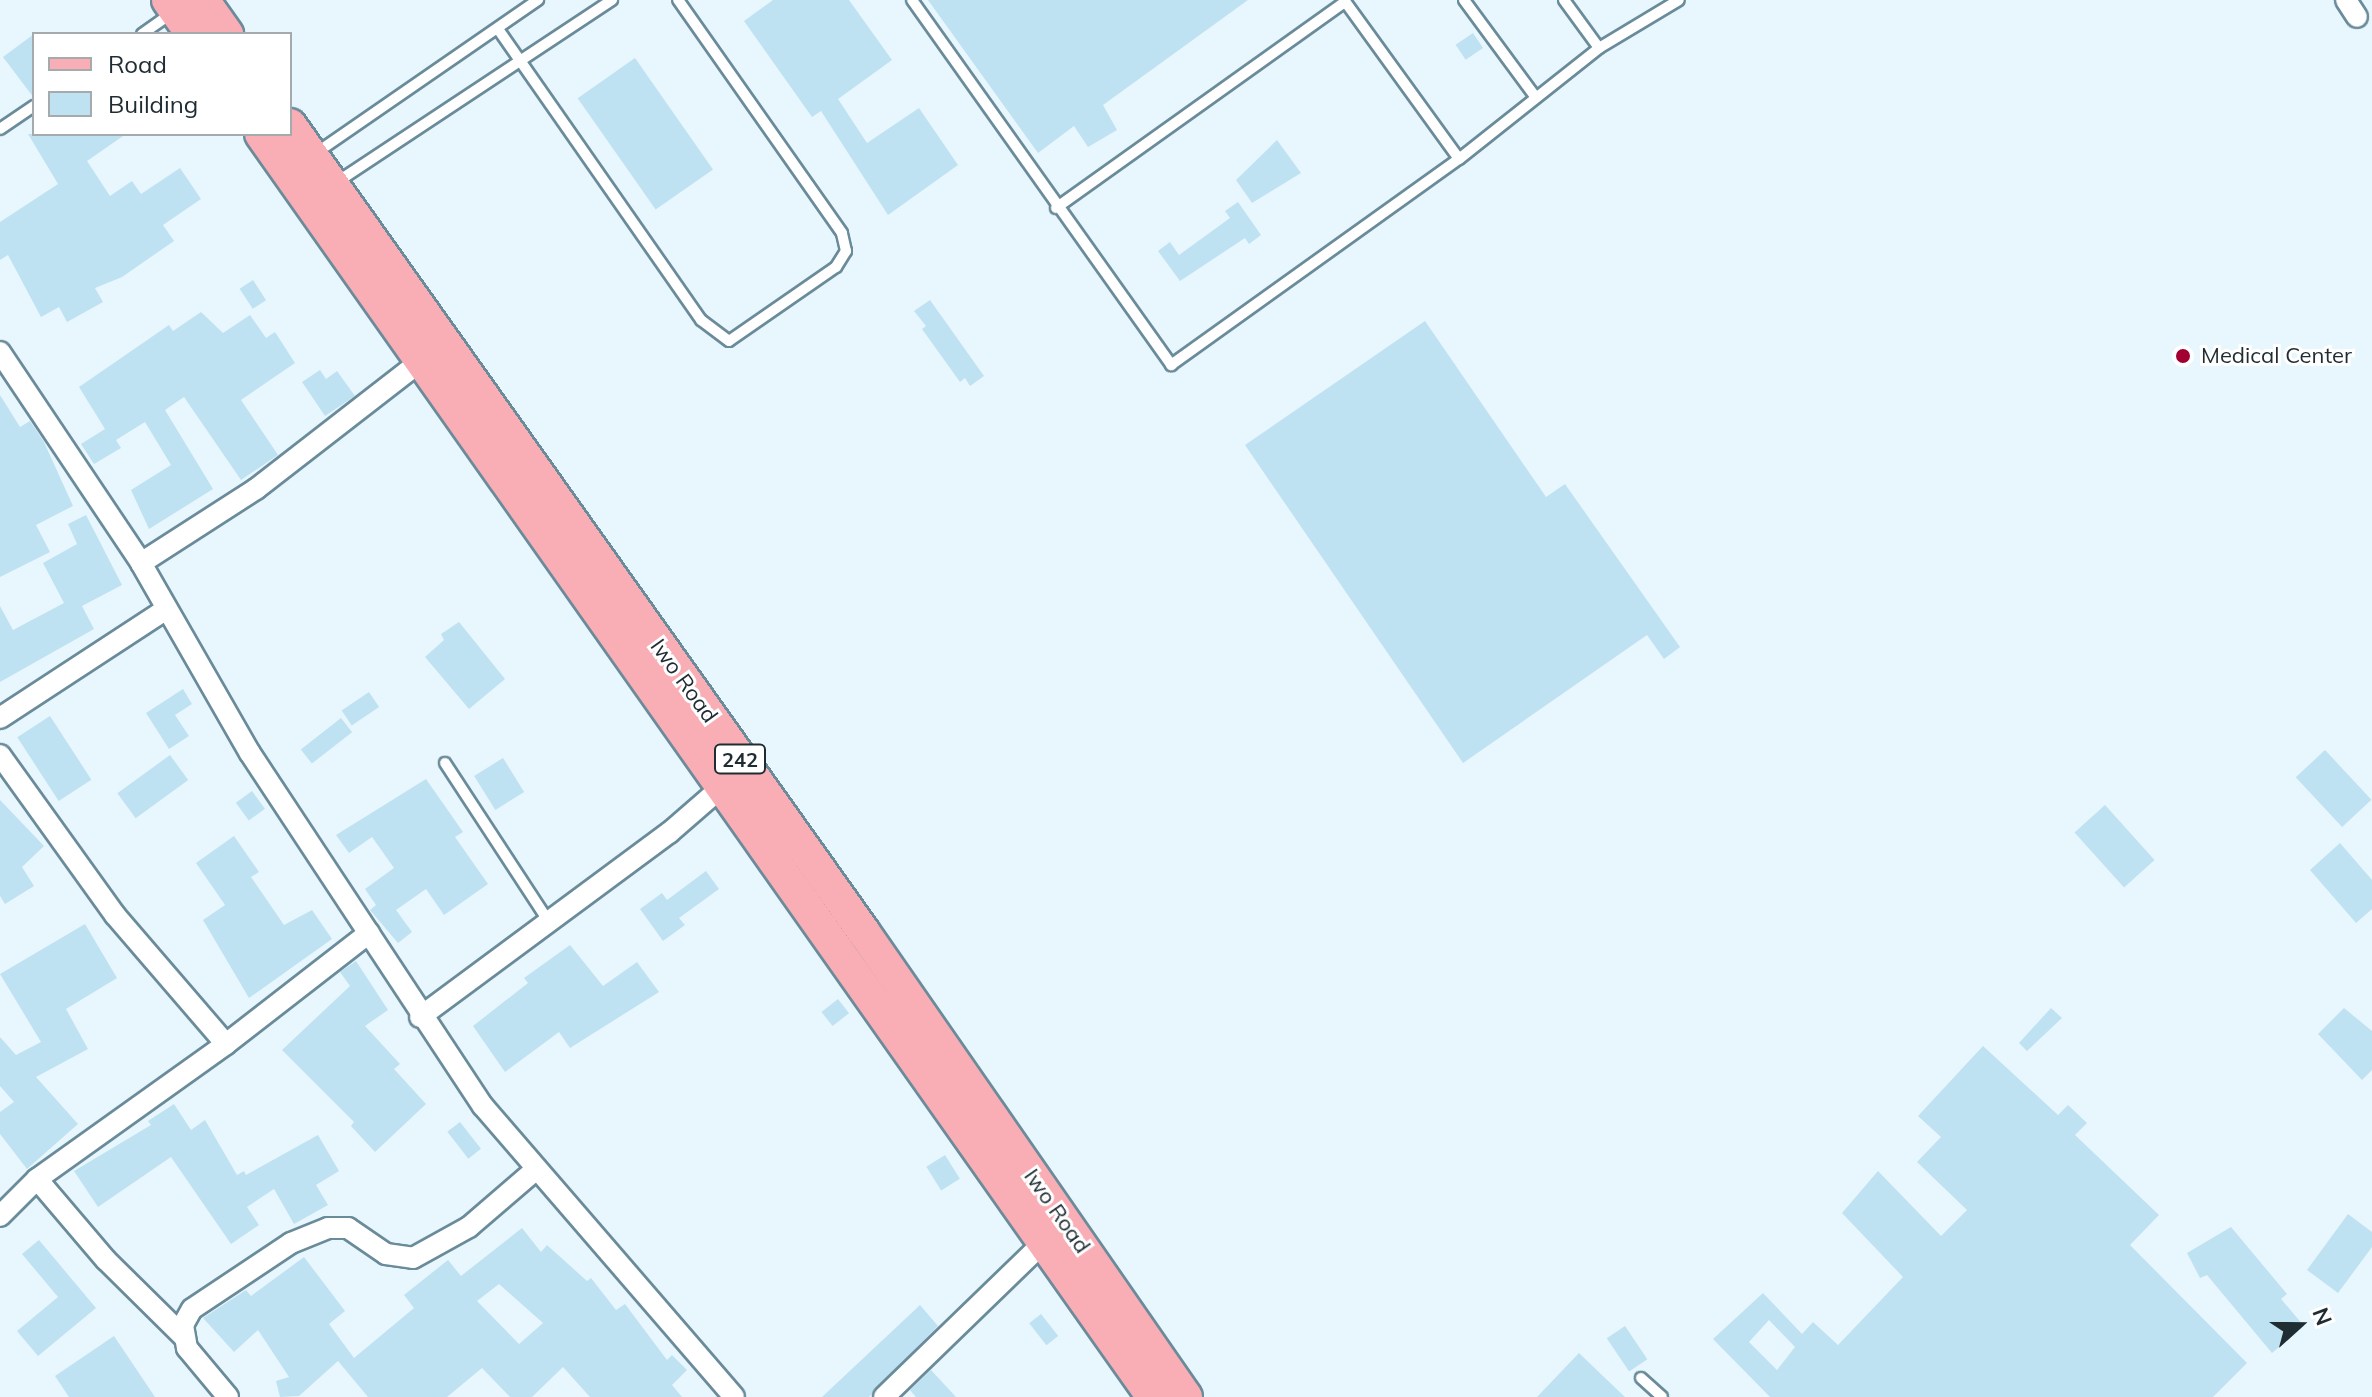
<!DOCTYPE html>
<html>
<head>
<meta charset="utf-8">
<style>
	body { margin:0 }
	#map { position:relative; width:2372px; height:1397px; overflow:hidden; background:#e8f6fd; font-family:Mulish,sans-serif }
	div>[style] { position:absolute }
	.building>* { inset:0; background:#bfe2f2; transform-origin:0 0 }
	.roads { filter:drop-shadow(2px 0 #6a8b9a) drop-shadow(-2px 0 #6a8b9a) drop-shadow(0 2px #6a8b9a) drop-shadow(0 -2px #6a8b9a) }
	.service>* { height:10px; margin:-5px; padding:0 5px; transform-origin:5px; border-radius:5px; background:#fff }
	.minor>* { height:20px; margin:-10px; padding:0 10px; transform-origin:10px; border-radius:10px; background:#fff }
	.primary>* { height:32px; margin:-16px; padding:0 16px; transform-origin:16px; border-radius:16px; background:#f9adb4 }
	.dots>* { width:22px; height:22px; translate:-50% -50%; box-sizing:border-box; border:4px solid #fff; border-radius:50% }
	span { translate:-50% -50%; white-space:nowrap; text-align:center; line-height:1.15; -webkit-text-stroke:6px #fff; paint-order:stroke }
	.shield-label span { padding:2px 6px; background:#fff; border:2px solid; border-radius:6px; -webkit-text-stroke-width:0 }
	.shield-label { font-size:20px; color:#1f2c32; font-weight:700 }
	.poi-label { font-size:22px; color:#1f2c32 }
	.left { translate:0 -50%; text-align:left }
	.street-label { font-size:22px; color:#1f2c32 }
	.legend { position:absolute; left:32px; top:32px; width:260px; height:104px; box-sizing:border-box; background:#fff; border:2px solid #a5abad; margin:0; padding:10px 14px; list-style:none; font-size:24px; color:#1f2c32 }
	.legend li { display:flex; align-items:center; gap:16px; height:40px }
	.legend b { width:40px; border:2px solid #a5abad }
	.north { position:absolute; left:2260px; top:1285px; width:80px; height:80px; -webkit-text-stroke:6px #fff; paint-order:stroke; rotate:69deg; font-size:22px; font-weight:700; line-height:32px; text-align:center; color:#1f2c32 }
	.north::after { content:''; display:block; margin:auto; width:28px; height:36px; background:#1f2c32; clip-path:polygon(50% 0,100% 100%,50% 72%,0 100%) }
</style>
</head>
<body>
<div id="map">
	<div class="building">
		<i style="clip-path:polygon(773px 0,849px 0,892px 60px,838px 99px,867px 143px,919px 108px,958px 165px,888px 215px,821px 111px,812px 117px,744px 21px)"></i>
		<i style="clip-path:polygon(928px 0,1248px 0,1103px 105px,1117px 130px,1088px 147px,1074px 126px,1038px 153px)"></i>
		<i style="left:1473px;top:33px;width:18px;height:21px;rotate:56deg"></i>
		<i style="clip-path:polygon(34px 34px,34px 98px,3px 57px)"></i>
		<i style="left:635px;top:58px;width:136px;height:70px;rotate:55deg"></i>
		<i style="clip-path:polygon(28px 134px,126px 134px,87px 161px,110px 196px,132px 181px,141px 194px,180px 168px,201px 199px,163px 225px,174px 241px,122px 277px,95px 288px,103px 302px,67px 322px,59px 307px,41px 317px,8px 255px,0 260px,0 222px,58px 184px)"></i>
		<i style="clip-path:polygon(1277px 140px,1301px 173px,1252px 203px,1236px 180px)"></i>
		<i style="clip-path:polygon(1238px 202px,1261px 235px,1249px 244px,1245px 238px,1180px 281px,1158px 251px,1170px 242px,1179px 255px,1230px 218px,1225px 211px)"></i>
		<i style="left:253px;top:280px;width:24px;height:16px;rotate:57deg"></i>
		<i style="clip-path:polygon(930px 300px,984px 376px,970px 386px,965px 378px,960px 382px,922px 329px,926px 326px,914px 311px)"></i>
		<i style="clip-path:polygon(201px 312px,223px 333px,250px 315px,266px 338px,275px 332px,295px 363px,241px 400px,278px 455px,241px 480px,184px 397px,165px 410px,213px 489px,149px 529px,131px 490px,171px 465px,145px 422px,116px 440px,121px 448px,94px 464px,81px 444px,105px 429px,79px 387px,169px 325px,173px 331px)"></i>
		<i style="clip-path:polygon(1425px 321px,1546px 497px,1565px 484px,1680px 647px,1664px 659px,1647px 635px,1463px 763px,1245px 445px)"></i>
		<i style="clip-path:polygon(320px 370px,326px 379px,337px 371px,355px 396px,325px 416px,302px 382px)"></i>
		<i style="clip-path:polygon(0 395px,20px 427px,30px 421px,44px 442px,73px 506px,36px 525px,50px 552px,0 577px)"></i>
		<i style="clip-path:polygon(86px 515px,122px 585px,82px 606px,94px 629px,0 682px,0 606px,13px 630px,64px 603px,43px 563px,77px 544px,68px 524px)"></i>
		<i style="clip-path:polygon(459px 622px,505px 679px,469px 709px,425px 657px,444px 640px,441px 634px)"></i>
		<i style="clip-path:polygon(183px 689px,192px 704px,175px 715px,189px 736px,169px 749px,146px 713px)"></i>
		<i style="left:369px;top:692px;width:18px;height:33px;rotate:56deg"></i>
		<i style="left:50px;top:716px;width:76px;height:39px;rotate:57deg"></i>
		<i style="left:341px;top:718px;width:18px;height:51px;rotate:52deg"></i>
		<i style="left:2325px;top:750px;width:68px;height:40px;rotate:47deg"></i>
		<i style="left:170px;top:755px;width:31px;height:65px;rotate:54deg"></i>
		<i style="left:503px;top:758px;width:40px;height:34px;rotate:58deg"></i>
		<i style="clip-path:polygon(426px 779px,463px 832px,455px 837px,488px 884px,444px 915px,426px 889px,396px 910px,412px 932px,398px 943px,370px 910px,376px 905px,365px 889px,394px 868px,372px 837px,349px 853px,336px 835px)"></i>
		<i style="left:252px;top:791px;width:22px;height:20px;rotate:54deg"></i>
		<i style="clip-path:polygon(0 800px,44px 846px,22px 867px,34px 886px,5px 904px,0 896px)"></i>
		<i style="left:2105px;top:805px;width:74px;height:41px;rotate:48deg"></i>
		<i style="clip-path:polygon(234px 836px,259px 872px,251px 877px,284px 925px,312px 910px,332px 939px,249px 998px,203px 920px,225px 905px,196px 863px)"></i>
		<i style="clip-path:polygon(2340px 843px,2372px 880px,2372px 909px,2356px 923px,2310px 870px)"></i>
		<i style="clip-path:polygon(706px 871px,719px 889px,679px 918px,685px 925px,663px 941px,640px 909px,662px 893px,667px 900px)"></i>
		<i style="clip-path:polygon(85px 924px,117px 978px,66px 1009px,88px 1049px,36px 1077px,78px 1124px,27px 1169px,0 1134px,0 1112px,14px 1102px,0 1086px,0 1037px,16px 1055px,41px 1042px,0 974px)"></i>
		<i style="clip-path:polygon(570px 945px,603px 986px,637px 962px,659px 992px,570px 1048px,559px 1032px,505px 1072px,473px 1026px,528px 983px,524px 978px)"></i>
		<i style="clip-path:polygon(356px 961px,388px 1010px,365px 1026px,400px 1064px,394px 1069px,426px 1104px,375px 1152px,351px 1126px,354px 1122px,282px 1050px,350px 986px,340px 972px)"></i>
		<i style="left:838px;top:999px;width:18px;height:21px;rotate:52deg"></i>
		<i style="clip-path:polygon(2051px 1008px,2062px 1018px,2027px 1051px,2019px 1043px)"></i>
		<i style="clip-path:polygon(2344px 1008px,2372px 1031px,2372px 1070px,2362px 1080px,2318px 1034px)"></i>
		<i style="clip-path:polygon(evenodd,1983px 1046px,2058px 1115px,2068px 1105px,2087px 1123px,2075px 1135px,2159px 1215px,2130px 1245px,2247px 1363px,2213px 1397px,1770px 1397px,1713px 1339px,1763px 1293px,1802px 1334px,1813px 1322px,1838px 1345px,1903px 1277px,1842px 1213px,1878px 1171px,1941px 1236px,1967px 1210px,1917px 1162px,1941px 1137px,1918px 1116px,1983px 1046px,1769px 1320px,1795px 1347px,1777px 1370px,1749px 1342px,1769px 1320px)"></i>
		<i style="clip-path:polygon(174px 1104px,191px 1130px,205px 1120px,237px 1175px,244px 1171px,246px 1175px,318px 1135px,339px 1171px,316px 1185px,328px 1205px,294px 1224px,274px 1189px,247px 1207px,259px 1225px,231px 1244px,171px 1157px,98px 1207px,74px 1171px,151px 1125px,148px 1121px)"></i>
		<i style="left:460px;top:1122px;width:34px;height:16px;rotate:52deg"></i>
		<i style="left:945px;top:1155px;width:28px;height:22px;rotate:58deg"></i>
		<i style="clip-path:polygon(2348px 1214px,2372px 1232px,2372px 1247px,2338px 1293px,2307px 1270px)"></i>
		<i style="clip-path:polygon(2231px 1227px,2287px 1294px,2281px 1299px,2304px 1326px,2272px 1353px,2207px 1275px,2200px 1278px,2187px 1253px)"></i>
		<i style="clip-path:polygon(evenodd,522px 1228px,541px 1252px,547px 1245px,587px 1281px,591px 1278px,616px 1310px,625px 1304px,667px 1360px,672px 1355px,687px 1370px,672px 1385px,682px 1397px,590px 1397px,563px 1367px,532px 1397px,510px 1397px,482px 1368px,447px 1397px,368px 1397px,338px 1361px,299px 1396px,280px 1397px,276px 1381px,289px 1377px,258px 1330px,234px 1352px,203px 1318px,246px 1290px,251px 1296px,304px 1257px,345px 1311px,329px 1324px,354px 1358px,414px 1308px,404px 1295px,448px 1260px,461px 1276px,522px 1228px,499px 1284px,543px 1323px,519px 1344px,477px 1301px,499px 1284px)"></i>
		<i style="clip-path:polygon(39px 1240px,96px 1308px,38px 1356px,17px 1331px,58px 1297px,22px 1254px)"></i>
		<i style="clip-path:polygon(920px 1305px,938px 1326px,869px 1397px,822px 1397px)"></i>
		<i style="left:1041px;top:1314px;width:28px;height:15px;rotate:52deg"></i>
		<i style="left:1625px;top:1326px;width:40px;height:22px;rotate:56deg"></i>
		<i style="clip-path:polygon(114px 1336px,155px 1397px,69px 1397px,55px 1376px)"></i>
		<i style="clip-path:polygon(1579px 1353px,1604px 1377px,1625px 1397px,1537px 1397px)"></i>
		<i style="clip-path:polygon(931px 1370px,956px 1397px,916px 1397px,910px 1390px)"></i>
	</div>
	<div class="roads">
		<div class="service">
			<i style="left:912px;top:0;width:448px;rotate:54.6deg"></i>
			<i style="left:1171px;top:365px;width:354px;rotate:-35.6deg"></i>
			<i style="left:1459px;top:159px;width:179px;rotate:-38.4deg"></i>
			<i style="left:1599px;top:48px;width:93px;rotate:-31deg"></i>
			<i style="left:1344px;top:0;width:196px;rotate:54.1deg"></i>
			<i style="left:1464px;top:0;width:118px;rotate:53.6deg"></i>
			<i style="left:1564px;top:0;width:59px;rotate:53.9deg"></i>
			<i style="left:498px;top:29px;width:355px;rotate:55.1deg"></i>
			<i style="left:701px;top:320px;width:35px;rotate:37deg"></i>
			<i style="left:729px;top:341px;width:130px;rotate:-34.7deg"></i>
			<i style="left:836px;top:267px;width:19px;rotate:-58deg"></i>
			<i style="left:846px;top:251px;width:18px;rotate:-103deg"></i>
			<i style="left:842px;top:233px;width:285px;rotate:-125.1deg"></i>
			<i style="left:142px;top:34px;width:35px;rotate:-35deg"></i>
			<i style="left:0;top:129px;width:41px;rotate:-34.1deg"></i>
			<i style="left:316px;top:153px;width:270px;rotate:-34.6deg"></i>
			<i style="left:337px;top:182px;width:330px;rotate:-33.5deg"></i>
			<i style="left:1056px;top:208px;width:355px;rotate:-35.5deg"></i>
			<i style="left:445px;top:763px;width:190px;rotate:56.8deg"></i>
			<i style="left:1641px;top:1378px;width:28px;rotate:42deg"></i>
		</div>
		<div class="minor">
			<i style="left:2346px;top:0;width:20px;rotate:57deg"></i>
			<i style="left:0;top:352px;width:254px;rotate:56.2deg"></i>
			<i style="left:141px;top:563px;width:219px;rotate:60.2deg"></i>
			<i style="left:250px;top:753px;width:423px;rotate:56.6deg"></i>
			<i style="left:483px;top:1106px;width:384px;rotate:49.2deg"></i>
			<i style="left:141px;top:563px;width:137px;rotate:-32.8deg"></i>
			<i style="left:256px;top:489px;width:209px;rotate:-37.8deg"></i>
			<i style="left:0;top:718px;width:197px;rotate:-33.2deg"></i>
			<i style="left:0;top:755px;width:197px;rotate:54.3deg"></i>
			<i style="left:115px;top:915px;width:170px;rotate:49.3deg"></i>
			<i style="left:420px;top:1017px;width:310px;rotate:-36.5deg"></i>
			<i style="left:669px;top:833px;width:70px;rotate:-41deg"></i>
			<i style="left:37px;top:1179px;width:106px;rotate:49.6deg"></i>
			<i style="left:106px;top:1260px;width:108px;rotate:44.6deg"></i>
			<i style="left:0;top:1216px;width:52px;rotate:-45deg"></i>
			<i style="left:37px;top:1179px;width:232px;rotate:-35.5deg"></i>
			<i style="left:226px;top:1044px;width:181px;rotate:-37.8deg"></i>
			<i style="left:228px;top:1397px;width:64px;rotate:-129.9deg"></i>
			<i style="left:187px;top:1348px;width:23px;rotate:-100deg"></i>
			<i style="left:183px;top:1325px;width:18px;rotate:-61deg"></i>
			<i style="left:192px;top:1309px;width:119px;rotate:-33.7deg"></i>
			<i style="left:291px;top:1243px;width:40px;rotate:-22deg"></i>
			<i style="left:328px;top:1228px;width:20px"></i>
			<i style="left:348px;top:1228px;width:46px;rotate:34.4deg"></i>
			<i style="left:386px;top:1254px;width:27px;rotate:8deg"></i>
			<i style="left:413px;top:1258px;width:64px;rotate:-29deg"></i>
			<i style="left:469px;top:1227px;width:86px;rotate:-40.7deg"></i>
			<i style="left:884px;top:1397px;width:223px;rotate:-44.1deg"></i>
		</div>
		<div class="primary">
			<i style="left:168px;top:0;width:42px;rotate:54.8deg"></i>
			<i style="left:203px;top:0;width:42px;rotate:54.8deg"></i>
			<i style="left:290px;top:125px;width:989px;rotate:54.59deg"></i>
			<i style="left:863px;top:931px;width:567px;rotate:55.27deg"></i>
			<i style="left:261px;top:134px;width:1546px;rotate:54.77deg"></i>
		</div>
	</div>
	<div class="dots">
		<i style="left:2183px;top:356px;background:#a10030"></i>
	</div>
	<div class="shield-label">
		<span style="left:740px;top:759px">242</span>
	</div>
	<div class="poi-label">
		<span class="left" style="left:2201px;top:356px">Medical Center</span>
	</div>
	<div class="street-label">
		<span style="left:684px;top:681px;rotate:54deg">Iwo Road</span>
		<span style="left:1057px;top:1211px;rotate:55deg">Iwo Road</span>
	</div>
	<ul class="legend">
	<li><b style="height:10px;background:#f9adb4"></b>Road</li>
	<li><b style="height:22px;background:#bfe2f2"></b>Building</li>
	</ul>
	<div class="north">N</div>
</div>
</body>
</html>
